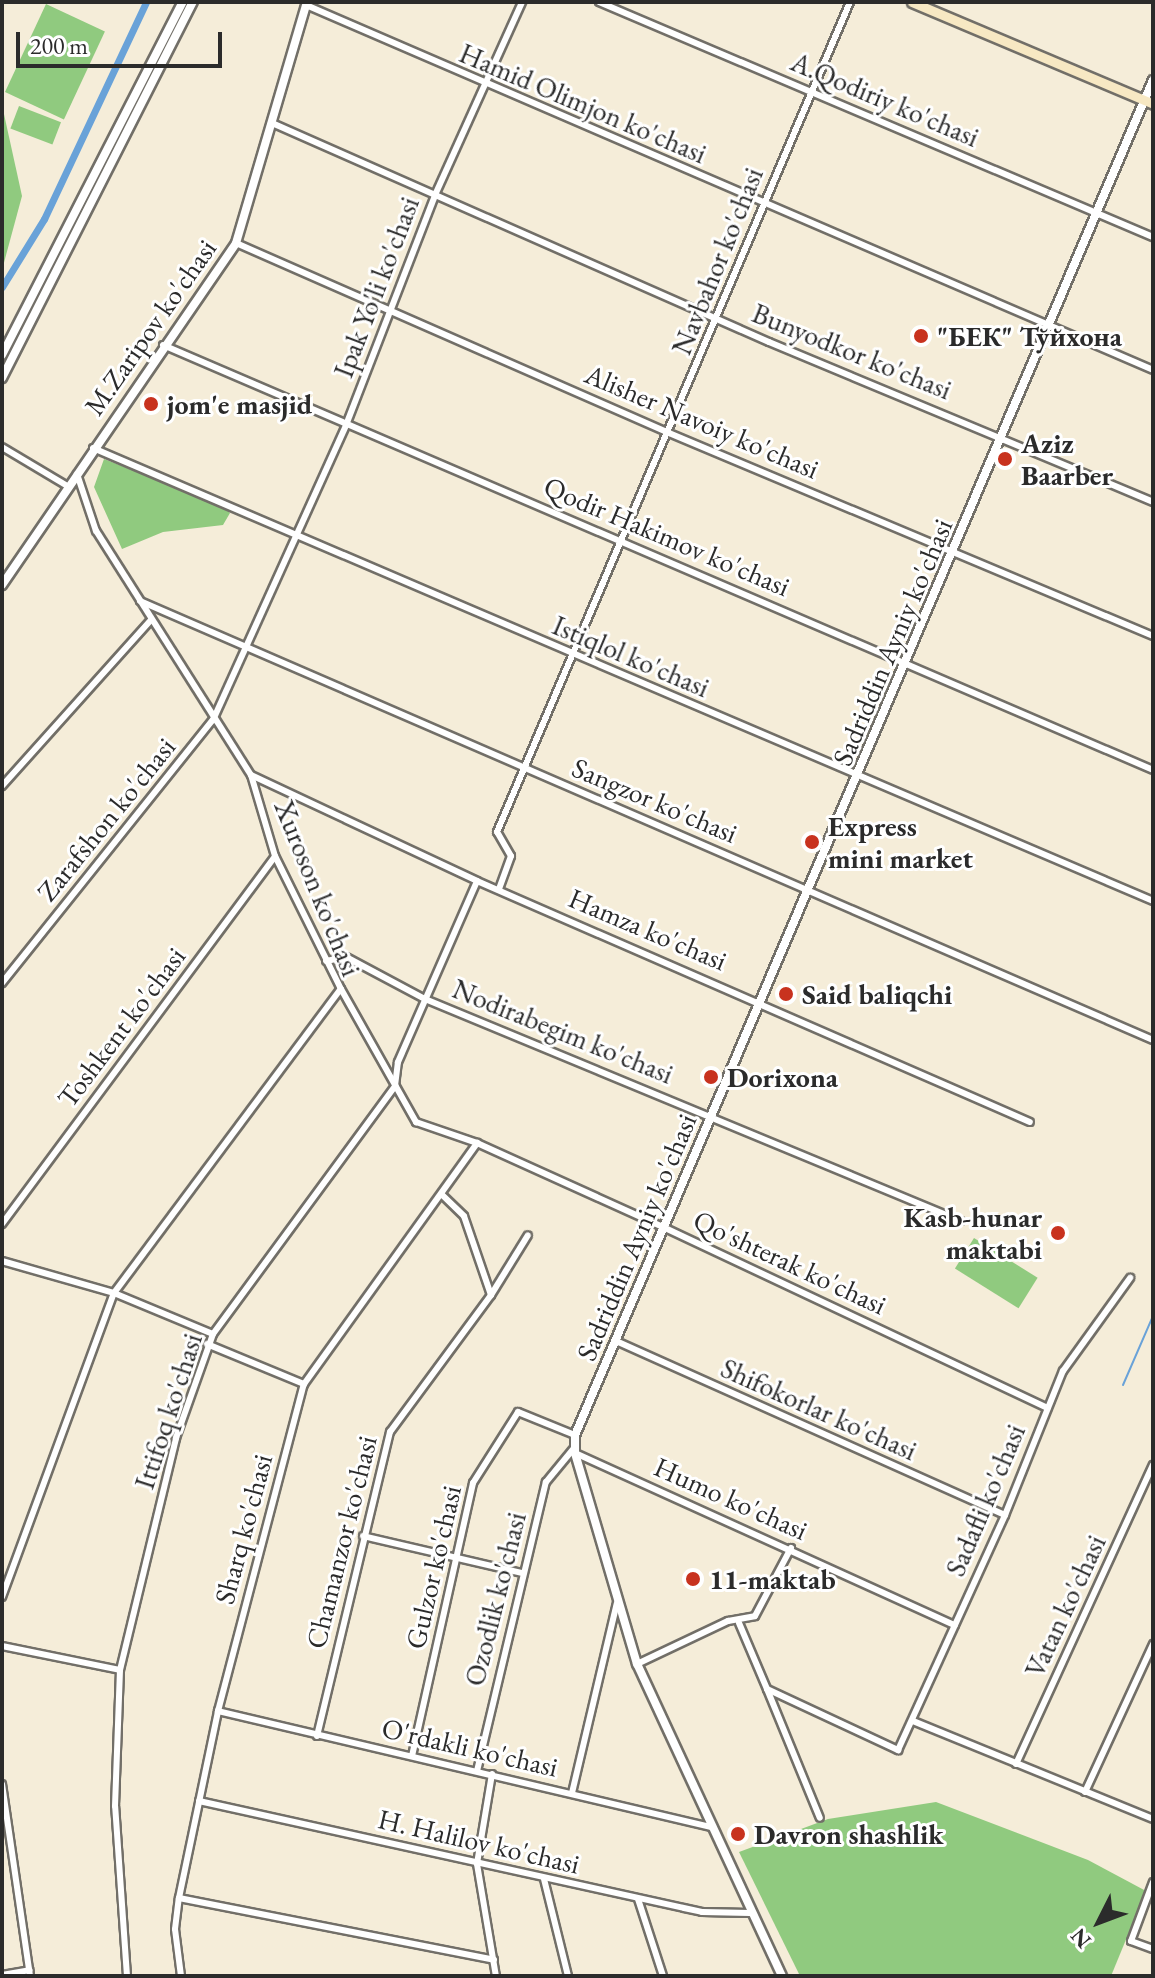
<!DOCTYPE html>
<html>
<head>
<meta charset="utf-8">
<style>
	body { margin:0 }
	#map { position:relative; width:1155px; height:1978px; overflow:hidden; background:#f5edd9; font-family:"EB Garamond",serif }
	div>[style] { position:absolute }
	.green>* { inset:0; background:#90ca7f; transform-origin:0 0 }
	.stream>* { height:2px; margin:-1px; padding:0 1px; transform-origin:1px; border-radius:1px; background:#69a2d8 }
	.canal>* { height:7px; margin:-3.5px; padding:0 3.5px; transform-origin:3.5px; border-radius:3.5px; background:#69a2d8 }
	.roads { filter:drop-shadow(2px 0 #726f68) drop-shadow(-2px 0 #726f68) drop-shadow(0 2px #726f68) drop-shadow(0 -2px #726f68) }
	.minor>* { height:6px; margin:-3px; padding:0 3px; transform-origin:3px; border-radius:3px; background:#fff }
	.tertiary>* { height:8px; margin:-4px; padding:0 4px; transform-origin:4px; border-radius:4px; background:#fff }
	.secondary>* { height:9px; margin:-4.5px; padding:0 4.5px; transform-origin:4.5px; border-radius:4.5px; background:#f7e8c3 }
	.dots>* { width:22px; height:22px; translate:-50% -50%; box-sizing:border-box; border:4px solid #fff; border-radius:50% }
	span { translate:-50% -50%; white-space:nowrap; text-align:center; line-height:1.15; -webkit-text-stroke:6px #fff; paint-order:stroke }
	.street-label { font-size:28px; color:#2b2b2b }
	.poi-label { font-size:28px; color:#2b2b2b; font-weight:700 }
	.left { translate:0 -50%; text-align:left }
	.right { translate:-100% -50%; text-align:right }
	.frame { position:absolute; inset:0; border:4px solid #2b2b2b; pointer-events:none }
	.north { position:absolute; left:1059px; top:1882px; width:80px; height:80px; -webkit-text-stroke:6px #fff; paint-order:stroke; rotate:228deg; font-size:22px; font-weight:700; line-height:32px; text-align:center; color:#2b2b2b }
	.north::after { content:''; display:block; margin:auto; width:28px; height:36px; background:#2b2b2b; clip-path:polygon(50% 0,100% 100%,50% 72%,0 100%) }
	.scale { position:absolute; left:16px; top:32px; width:206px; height:36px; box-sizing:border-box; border:4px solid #2b2b2b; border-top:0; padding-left:10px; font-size:24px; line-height:28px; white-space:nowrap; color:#2b2b2b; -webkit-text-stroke:6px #fff; paint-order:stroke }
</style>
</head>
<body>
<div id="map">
	<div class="green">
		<i style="left:46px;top:4px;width:65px;height:97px;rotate:25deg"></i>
		<i style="clip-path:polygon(2px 105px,22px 196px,2px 270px)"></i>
		<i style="left:19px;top:106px;width:45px;height:24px;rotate:21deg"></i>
		<i style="clip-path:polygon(104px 459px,222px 505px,230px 513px,223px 525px,163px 532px,122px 549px,94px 487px)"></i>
		<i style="left:974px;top:1238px;width:75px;height:36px;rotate:32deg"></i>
		<i style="clip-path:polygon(936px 1802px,1088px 1860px,1146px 1891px,1111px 1976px,800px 1976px,739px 1852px,828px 1819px)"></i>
	</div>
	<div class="stream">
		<i style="left:1123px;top:1385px;width:75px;rotate:-66.5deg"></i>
	</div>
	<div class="canal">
		<i style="left:2px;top:287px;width:80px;rotate:-58.3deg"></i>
		<i style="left:44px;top:219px;width:240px;rotate:-64.8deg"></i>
	</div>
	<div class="roads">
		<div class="minor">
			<i style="left:599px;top:2px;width:602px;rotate:22.99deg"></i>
			<i style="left:306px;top:5px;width:922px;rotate:23.31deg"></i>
			<i style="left:272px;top:123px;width:543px;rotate:23.78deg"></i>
			<i style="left:769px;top:342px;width:416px;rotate:22.6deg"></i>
			<i style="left:236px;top:243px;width:473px;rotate:23.7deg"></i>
			<i style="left:669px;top:433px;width:525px;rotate:22.75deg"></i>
			<i style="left:163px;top:345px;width:1077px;rotate:23.23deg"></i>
			<i style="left:2px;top:447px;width:78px;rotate:30.8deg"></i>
			<i style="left:93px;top:448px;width:1153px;rotate:23.14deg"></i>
			<i style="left:140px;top:601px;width:1104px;rotate:23.43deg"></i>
			<i style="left:251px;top:775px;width:250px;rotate:25.1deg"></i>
			<i style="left:477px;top:881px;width:603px;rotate:23.55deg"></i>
			<i style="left:2px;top:786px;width:223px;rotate:-48.1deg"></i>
			<i style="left:499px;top:889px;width:35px;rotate:-70deg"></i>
			<i style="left:511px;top:856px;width:28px;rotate:-120deg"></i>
			<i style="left:497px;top:832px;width:902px;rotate:-66.96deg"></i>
			<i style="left:326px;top:961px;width:20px;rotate:-11deg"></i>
			<i style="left:346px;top:957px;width:89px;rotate:28deg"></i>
			<i style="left:425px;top:999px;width:580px;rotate:22.5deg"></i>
			<i style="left:2px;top:983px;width:337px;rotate:-51.3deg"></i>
			<i style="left:213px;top:720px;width:324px;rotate:-65.7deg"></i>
			<i style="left:346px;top:425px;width:247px;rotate:-68.8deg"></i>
			<i style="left:435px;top:195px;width:212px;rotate:-65.7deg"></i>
			<i style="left:341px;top:989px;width:153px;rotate:60.6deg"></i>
			<i style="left:416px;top:1122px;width:65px;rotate:19deg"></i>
			<i style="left:477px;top:1143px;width:204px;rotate:24.3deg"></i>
			<i style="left:663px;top:1227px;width:425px;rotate:25.2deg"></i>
			<i style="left:2px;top:1224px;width:458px;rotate:-53.4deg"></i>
			<i style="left:2px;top:1261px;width:116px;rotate:15.9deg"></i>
			<i style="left:114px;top:1293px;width:107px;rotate:22.5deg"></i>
			<i style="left:491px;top:1295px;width:70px;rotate:-58.3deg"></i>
			<i style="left:616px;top:1341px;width:426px;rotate:24.1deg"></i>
			<i style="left:207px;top:1344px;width:105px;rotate:22.4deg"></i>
			<i style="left:575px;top:1453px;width:417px;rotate:24.4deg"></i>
			<i style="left:363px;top:1536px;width:163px;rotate:13.1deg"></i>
			<i style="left:2px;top:1597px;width:324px;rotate:-69.8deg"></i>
			<i style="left:114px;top:1293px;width:379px;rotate:-53.3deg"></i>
			<i style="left:341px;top:989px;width:148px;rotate:-116.4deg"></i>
			<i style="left:275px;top:856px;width:84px;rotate:-106.5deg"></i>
			<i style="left:251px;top:775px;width:289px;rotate:-122.4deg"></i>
			<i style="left:96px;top:531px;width:60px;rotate:-108.4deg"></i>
			<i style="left:739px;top:1623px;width:72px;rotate:67deg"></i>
			<i style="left:767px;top:1689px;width:145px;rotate:25deg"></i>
			<i style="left:898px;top:1750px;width:258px;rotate:-65.5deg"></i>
			<i style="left:1005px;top:1515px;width:155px;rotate:-68.1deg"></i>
			<i style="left:1063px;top:1371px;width:115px;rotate:-54.2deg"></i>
			<i style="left:2px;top:1646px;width:120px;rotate:11.5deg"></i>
			<i style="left:637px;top:1664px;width:101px;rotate:-25.3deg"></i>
			<i style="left:728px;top:1621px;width:27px;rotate:-10deg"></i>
			<i style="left:755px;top:1616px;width:77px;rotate:-62.1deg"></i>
			<i style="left:767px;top:1689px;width:139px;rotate:67.7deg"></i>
			<i style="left:218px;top:1711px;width:506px;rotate:13.24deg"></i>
			<i style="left:913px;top:1721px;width:259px;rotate:22.2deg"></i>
			<i style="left:317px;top:1736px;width:313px;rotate:-76.5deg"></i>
			<i style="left:390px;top:1432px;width:170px;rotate:-53.6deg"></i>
			<i style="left:491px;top:1295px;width:83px;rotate:-108.9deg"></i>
			<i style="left:464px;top:1216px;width:30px;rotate:-136deg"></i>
			<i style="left:412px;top:1756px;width:280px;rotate:-77.4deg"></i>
			<i style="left:473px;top:1483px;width:84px;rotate:-57.6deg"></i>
			<i style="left:518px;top:1412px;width:61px;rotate:22deg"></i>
			<i style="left:1016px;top:1764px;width:329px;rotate:-65.4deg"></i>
			<i style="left:477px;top:1771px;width:297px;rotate:-76.6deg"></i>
			<i style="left:546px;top:1482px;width:45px;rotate:-50.4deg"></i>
			<i style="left:492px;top:1774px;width:91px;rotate:99.5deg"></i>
			<i style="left:477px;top:1864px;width:114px;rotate:80.4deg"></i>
			<i style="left:2px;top:1784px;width:194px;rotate:81.7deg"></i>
			<i style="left:1085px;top:1792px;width:163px;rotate:-65.3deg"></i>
			<i style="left:572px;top:1793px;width:195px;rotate:-76.7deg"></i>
			<i style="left:199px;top:1801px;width:515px;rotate:12.44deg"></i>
			<i style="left:702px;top:1912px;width:48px;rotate:1.2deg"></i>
			<i style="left:544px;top:1879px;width:100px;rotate:76.1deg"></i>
			<i style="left:1153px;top:1882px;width:63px;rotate:110.4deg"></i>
			<i style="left:1131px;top:1941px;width:23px;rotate:20deg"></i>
			<i style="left:179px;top:1898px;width:321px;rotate:11.1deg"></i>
			<i style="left:638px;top:1899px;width:81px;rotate:72deg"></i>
			<i style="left:2px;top:1975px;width:28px;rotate:-10deg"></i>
			<i style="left:127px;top:1976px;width:170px;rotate:-94deg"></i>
			<i style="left:115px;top:1806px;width:136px;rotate:-87.9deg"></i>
			<i style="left:120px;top:1670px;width:239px;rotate:-76.4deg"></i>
			<i style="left:176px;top:1438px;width:110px;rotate:-70.4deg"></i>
			<i style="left:213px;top:1334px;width:308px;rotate:-53.7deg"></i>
			<i style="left:395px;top:1086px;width:24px;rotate:-83deg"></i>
			<i style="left:398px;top:1062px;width:197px;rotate:-66.4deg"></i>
			<i style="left:181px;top:1976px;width:47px;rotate:-97.3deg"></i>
			<i style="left:175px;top:1929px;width:31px;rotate:-83deg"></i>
			<i style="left:179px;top:1898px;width:191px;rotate:-78.2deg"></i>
			<i style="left:218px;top:1711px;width:338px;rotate:-75.3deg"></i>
			<i style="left:304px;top:1384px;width:297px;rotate:-54.3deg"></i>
		</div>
		<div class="tertiary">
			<i style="left:2px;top:355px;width:397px;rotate:-62.9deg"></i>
			<i style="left:2px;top:378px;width:422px;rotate:-63.1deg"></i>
			<i style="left:2px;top:585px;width:414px;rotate:-55.6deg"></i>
			<i style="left:236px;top:243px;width:251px;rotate:-73.6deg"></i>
			<i style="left:782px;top:1976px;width:344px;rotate:-114.9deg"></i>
			<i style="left:637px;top:1664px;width:220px;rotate:-106.4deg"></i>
			<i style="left:575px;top:1453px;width:18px;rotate:-90deg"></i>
			<i style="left:575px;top:1435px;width:1473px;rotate:-66.9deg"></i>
		</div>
		<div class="secondary">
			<i style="left:912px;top:2px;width:262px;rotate:22.9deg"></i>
		</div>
	</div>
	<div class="dots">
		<i style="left:921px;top:336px;background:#c8321e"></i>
		<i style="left:151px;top:404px;background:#c8321e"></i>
		<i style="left:1005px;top:459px;background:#c8321e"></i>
		<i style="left:812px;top:842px;background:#c8321e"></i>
		<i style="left:786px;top:994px;background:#c8321e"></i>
		<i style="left:711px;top:1077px;background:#c8321e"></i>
		<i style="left:1058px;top:1233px;background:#c8321e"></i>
		<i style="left:693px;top:1579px;background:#c8321e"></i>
		<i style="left:738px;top:1834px;background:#c8321e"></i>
	</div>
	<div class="street-label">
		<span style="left:885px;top:99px;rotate:23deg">A.Qodiriy ko'chasi</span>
		<span style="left:583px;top:103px;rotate:23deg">Hamid Olimjon ko'chasi</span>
		<span style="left:717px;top:261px;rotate:-68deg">Navbahor ko'chasi</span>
		<span style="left:376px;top:287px;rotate:-69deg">Ipak Yo'li ko'chasi</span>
		<span style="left:150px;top:327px;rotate:-55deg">M.Zaripov ko'chasi</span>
		<span style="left:852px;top:351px;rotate:22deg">Bunyodkor ko'chasi</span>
		<span style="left:702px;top:421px;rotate:23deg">Alisher Navoiy ko'chasi</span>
		<span style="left:667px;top:536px;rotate:23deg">Qodir Hakimov ko'chasi</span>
		<span style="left:892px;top:642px;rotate:-67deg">Sadriddin Ayniy ko'chasi</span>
		<span style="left:631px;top:656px;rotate:23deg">Istiqlol ko'chasi</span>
		<span style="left:655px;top:800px;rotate:23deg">Sangzor ko'chasi</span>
		<span style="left:106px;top:819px;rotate:-51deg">Zarafshon ko'chasi</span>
		<span style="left:318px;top:888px;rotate:68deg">Xuroson ko'chasi</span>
		<span style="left:648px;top:929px;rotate:23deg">Hamza ko'chasi</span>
		<span style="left:121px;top:1027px;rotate:-53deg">Toshkent ko'chasi</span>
		<span style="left:563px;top:1031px;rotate:22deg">Nodirabegim ko'chasi</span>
		<span style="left:636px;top:1237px;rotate:-67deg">Sadriddin Ayniy ko'chasi</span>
		<span style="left:790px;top:1262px;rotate:25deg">Qo'shterak ko'chasi</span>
		<span style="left:819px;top:1409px;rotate:24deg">Shifokorlar ko'chasi</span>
		<span style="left:168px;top:1411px;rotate:-72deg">Ittifoq ko'chasi</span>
		<span style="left:731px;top:1498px;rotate:24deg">Humo ko'chasi</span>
		<span style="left:985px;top:1500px;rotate:-67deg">Sadafli ko'chasi</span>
		<span style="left:243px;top:1529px;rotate:-75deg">Sharq ko'chasi</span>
		<span style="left:341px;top:1542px;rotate:-76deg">Chamanzor ko'chasi</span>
		<span style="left:433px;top:1567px;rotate:-77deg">Gulzor ko'chasi</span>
		<span style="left:495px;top:1599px;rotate:-76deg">Ozodlik ko'chasi</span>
		<span style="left:1065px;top:1606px;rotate:-65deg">Vatan ko'chasi</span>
		<span style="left:470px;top:1747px;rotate:13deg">O'rdakli ko'chasi</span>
		<span style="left:479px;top:1841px;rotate:13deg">H. Halilov ko'chasi</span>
	</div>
	<div class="poi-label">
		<span class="left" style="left:937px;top:336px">"БЕК" Тўйхона</span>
		<span class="left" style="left:167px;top:404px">jom'e masjid</span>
		<span class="left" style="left:1021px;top:459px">Aziz<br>Baarber</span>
		<span class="left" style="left:828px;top:842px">Express<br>mini market</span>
		<span class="left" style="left:802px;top:994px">Said baliqchi</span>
		<span class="left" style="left:727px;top:1077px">Dorixona</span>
		<span class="right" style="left:1042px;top:1233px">Kasb-hunar<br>maktabi</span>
		<span class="left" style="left:709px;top:1579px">11-maktab</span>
		<span class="left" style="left:754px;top:1834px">Davron shashlik</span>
	</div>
	<div class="frame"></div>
	<div class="north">N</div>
	<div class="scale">200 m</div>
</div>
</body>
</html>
